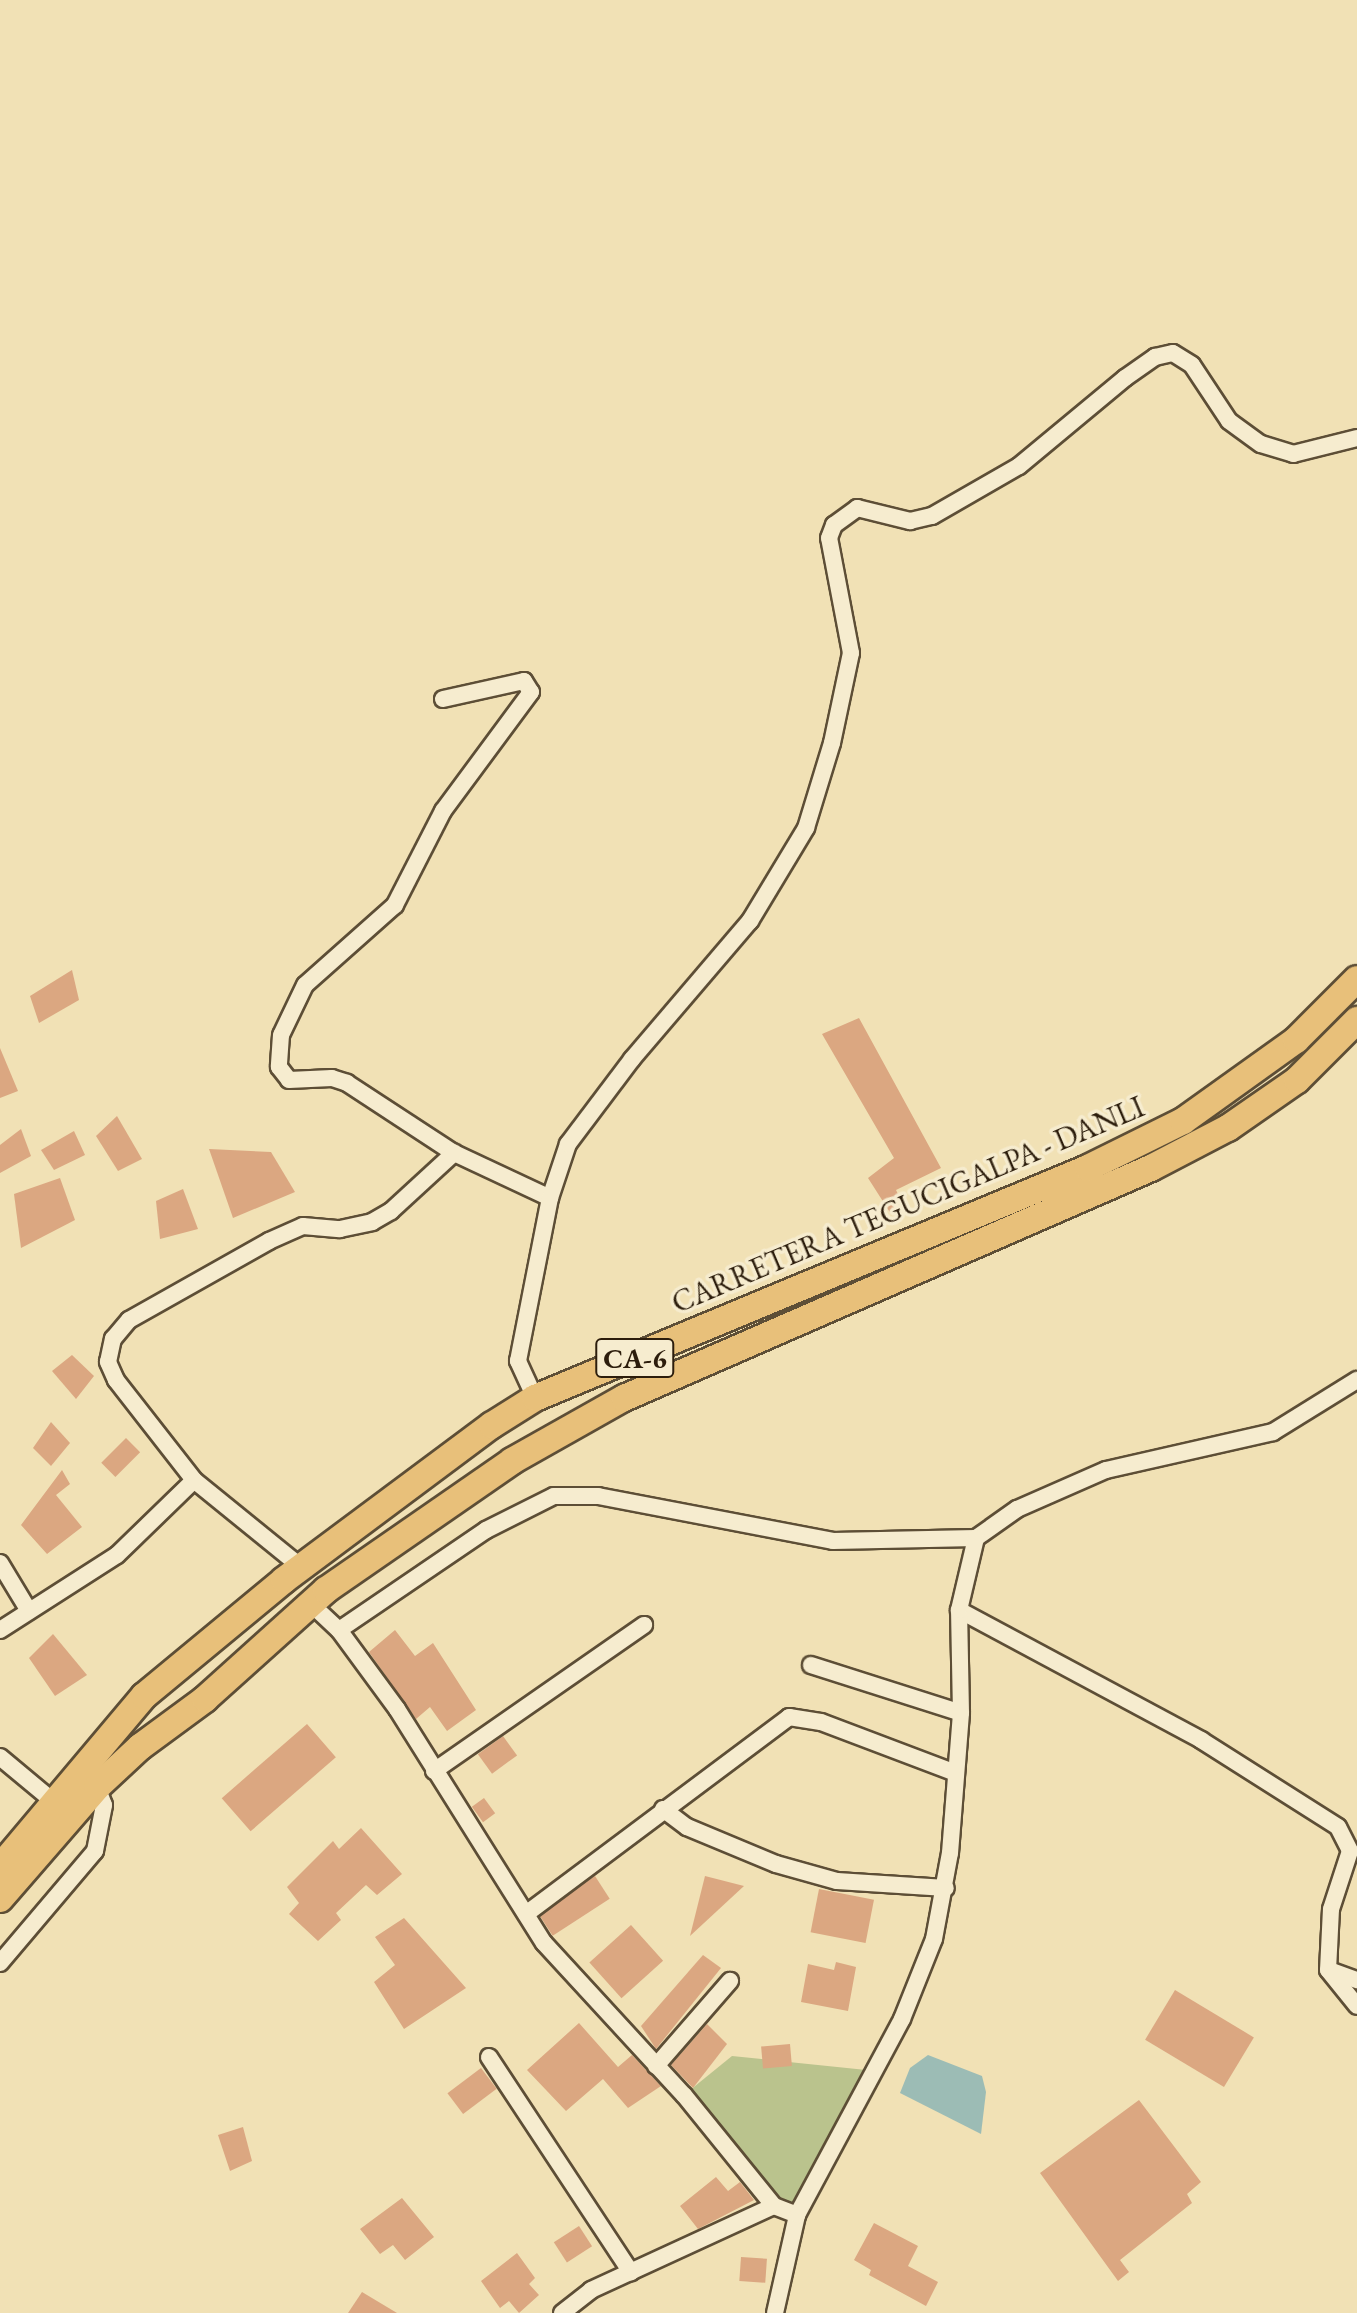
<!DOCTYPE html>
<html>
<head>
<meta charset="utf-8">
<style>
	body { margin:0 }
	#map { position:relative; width:1357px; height:2313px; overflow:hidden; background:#f1e1b5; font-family:"EB Garamond",serif }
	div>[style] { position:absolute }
	.green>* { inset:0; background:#bac38d }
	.water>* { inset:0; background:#9cbcb5 }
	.building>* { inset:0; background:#dba781; transform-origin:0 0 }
	.roads { filter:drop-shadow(2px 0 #5d4e36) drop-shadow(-2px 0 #5d4e36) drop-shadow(0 2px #5d4e36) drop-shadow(0 -2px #5d4e36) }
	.minor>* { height:16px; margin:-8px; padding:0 8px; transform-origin:8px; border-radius:8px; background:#f6eccf }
	.trunk>* { height:26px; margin:-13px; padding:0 13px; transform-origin:13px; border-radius:13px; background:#e8c07a }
	span { translate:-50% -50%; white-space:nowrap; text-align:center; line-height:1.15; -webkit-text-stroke:7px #f6eccf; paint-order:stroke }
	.shield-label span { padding:2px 6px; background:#f6eccf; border:2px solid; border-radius:6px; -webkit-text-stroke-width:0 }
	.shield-label { font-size:28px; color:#2c1d0c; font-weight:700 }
	.street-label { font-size:30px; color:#2c1d0c }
</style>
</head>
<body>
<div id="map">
	<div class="green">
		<i style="clip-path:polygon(732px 2056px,876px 2071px,797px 2215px,684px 2095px)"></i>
	</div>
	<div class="water">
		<i style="clip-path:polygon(928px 2055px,982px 2076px,986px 2092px,981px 2134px,900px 2093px,910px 2068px)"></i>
	</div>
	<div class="building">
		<i style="clip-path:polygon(72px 970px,79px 1000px,39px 1023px,30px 996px)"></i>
		<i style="clip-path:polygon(859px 1018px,941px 1168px,896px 1190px,907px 1213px,891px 1214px,868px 1178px,894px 1158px,822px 1034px)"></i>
		<i style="clip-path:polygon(0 1048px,18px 1091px,0 1098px)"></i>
		<i style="clip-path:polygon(117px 1116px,142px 1159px,118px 1171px,96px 1136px)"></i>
		<i style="clip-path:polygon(21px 1129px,31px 1156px,0 1173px,0 1145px)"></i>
		<i style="clip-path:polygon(74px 1131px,85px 1155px,54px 1170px,41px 1150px)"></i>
		<i style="clip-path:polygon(209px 1149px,271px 1152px,295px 1192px,233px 1218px)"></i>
		<i style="clip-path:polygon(60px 1178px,75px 1220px,21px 1248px,14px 1194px)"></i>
		<i style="clip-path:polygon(183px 1189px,198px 1229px,160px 1239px,156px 1201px)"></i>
		<i style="clip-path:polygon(72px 1355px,94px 1376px,76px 1399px,52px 1371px)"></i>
		<i style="clip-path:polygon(51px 1422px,70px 1443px,51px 1466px,33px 1448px)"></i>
		<i style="left:126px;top:1438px;width:20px;height:35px;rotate:45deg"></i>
		<i style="clip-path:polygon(62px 1470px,70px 1484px,56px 1495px,82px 1527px,47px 1554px,21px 1525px)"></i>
		<i style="clip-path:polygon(395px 1630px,415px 1656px,433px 1643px,476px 1710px,447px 1731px,430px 1707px,416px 1719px,369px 1652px)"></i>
		<i style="clip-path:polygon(53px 1634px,87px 1675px,55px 1696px,29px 1658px)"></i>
		<i style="left:307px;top:1724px;width:44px;height:113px;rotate:49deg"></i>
		<i style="left:503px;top:1736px;width:24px;height:31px;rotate:54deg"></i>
		<i style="left:484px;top:1798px;width:19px;height:15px;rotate:54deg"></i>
		<i style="clip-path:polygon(361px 1828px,402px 1874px,377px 1895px,366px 1885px,336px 1913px,341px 1920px,318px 1941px,289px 1914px,299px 1903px,287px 1887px,333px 1841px,339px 1849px)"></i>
		<i style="left:595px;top:1876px;width:27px;height:68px;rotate:57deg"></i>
		<i style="clip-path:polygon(705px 1876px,744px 1886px,690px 1936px)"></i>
		<i style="left:819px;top:1889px;width:56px;height:44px;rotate:11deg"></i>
		<i style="clip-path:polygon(404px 1918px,466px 1988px,404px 2029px,374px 1982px,395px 1965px,375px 1937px)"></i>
		<i style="left:631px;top:1925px;width:48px;height:56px;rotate:48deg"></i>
		<i style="clip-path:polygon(703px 1955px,721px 1968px,656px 2049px,641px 2026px)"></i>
		<i style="clip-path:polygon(836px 1962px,856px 1967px,848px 2011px,801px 2002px,808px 1964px,834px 1970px)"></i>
		<i style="left:1175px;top:1990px;width:92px;height:58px;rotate:31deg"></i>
		<i style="clip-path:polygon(579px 2023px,618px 2067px,632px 2055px,661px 2086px,628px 2108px,603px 2079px,566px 2111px,527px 2070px)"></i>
		<i style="clip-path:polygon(707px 2024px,727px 2044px,693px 2088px,671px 2065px)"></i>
		<i style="left:790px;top:2044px;width:22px;height:29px;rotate:85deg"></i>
		<i style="left:481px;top:2068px;width:26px;height:42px;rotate:53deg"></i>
		<i style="clip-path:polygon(1139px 2100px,1201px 2182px,1187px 2194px,1192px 2203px,1120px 2260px,1129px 2272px,1118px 2281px,1040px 2173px)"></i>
		<i style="clip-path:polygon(243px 2127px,252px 2161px,230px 2171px,218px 2135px)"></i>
		<i style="clip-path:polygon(716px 2177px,728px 2191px,740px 2182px,754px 2200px,698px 2229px,680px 2206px)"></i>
		<i style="clip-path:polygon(402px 2198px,434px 2237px,405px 2260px,393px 2245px,380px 2254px,360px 2229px)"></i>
		<i style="clip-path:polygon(874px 2223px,918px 2246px,908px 2266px,938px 2282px,926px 2306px,869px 2275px,871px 2270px,854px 2260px)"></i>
		<i style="left:579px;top:2226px;width:24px;height:30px;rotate:57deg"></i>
		<i style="clip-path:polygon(517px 2253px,535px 2278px,529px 2284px,539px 2295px,519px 2313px,509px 2301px,500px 2308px,481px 2281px)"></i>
		<i style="left:741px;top:2257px;width:26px;height:24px;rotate:4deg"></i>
		<i style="clip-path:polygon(362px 2292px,397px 2313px,348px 2313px)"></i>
	</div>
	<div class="roads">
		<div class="minor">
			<i style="left:443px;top:699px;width:83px;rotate:-12.5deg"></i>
			<i style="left:524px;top:681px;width:13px;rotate:58deg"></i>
			<i style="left:531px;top:692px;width:148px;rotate:126.5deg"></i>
			<i style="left:443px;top:811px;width:106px;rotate:117.1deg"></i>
			<i style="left:395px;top:905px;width:120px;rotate:138.4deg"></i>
			<i style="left:305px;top:985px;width:55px;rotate:115.6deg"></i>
			<i style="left:281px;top:1035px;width:32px;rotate:94deg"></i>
			<i style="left:279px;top:1067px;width:16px;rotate:52deg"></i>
			<i style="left:289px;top:1080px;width:43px;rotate:-2.7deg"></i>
			<i style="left:332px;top:1078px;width:16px;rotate:18deg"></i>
			<i style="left:347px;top:1083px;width:128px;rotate:33.2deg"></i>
			<i style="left:454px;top:1153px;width:106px;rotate:25.1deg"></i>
			<i style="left:535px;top:1398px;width:41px;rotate:-114.7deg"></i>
			<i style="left:518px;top:1361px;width:166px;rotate:-78.9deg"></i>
			<i style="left:550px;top:1198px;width:57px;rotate:-71.6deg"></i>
			<i style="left:568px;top:1144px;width:106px;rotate:-53deg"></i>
			<i style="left:632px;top:1059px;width:182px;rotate:-49.5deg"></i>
			<i style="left:750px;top:921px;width:109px;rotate:-58.9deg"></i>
			<i style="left:806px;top:828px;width:89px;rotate:-73deg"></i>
			<i style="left:832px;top:743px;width:92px;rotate:-78.1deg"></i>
			<i style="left:851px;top:653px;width:117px;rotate:-100.8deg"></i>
			<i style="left:829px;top:538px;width:14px;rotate:-69deg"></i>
			<i style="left:834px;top:525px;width:29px;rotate:-36deg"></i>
			<i style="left:857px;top:508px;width:55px;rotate:13.8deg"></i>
			<i style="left:910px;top:521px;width:23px;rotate:-13deg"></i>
			<i style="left:932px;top:516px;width:100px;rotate:-29.9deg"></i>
			<i style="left:1019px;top:466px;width:138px;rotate:-39.7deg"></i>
			<i style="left:1125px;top:378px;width:37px;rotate:-35deg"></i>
			<i style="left:1155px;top:357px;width:18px;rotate:-13deg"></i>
			<i style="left:1173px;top:353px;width:22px;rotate:32deg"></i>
			<i style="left:1192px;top:365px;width:67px;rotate:56.5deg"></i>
			<i style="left:1229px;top:421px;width:39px;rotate:36deg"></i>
			<i style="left:1261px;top:444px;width:34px;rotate:17deg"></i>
			<i style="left:1293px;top:454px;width:66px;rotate:-14deg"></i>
			<i style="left:0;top:1563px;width:56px;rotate:58.9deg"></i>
			<i style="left:301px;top:1567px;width:138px;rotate:-140.9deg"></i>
			<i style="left:194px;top:1480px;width:127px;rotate:-128deg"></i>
			<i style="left:116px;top:1380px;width:20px;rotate:-114deg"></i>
			<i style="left:108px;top:1362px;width:24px;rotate:-78deg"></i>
			<i style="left:113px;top:1339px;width:25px;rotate:-50deg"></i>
			<i style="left:129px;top:1320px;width:161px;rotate:-29.4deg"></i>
			<i style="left:269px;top:1241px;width:37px;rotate:-24deg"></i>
			<i style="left:303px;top:1226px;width:37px;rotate:5deg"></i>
			<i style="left:340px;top:1229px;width:33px;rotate:-12deg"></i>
			<i style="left:372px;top:1222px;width:22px;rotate:-30deg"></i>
			<i style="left:391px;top:1211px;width:86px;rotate:-42.6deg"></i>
			<i style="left:310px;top:1603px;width:40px;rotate:43deg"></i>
			<i style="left:339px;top:1630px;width:98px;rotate:53.7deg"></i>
			<i style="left:397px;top:1709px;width:276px;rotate:57.9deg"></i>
			<i style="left:544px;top:1943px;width:207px;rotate:47.4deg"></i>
			<i style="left:684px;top:2095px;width:143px;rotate:51deg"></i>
			<i style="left:774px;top:2206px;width:25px;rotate:21deg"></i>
			<i style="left:959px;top:1610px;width:275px;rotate:28.2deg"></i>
			<i style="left:1201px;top:1740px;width:162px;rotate:32.4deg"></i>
			<i style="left:1338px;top:1827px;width:27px;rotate:63deg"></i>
			<i style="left:1350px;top:1851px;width:61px;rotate:108.1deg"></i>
			<i style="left:1331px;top:1909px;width:61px;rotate:92.8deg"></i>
			<i style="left:1328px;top:1970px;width:46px;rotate:51.1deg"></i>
			<i style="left:0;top:1630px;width:139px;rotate:-32.7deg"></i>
			<i style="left:117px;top:1555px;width:107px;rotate:-44.2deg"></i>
			<i style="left:339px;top:1630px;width:178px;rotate:-34.2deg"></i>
			<i style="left:486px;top:1530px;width:76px;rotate:-26.6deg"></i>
			<i style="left:554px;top:1496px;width:44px"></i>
			<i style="left:598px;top:1496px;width:239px;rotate:10.8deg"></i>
			<i style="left:833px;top:1541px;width:143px;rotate:-1.2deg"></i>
			<i style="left:976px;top:1538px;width:50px;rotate:-35.3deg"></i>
			<i style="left:1017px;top:1509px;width:97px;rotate:-23.7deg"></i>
			<i style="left:1106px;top:1470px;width:171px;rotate:-12.8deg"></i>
			<i style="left:1273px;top:1432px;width:99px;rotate:-31.8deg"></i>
			<i style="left:811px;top:1665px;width:157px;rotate:17.7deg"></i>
			<i style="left:0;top:1757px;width:78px;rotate:39.8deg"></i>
			<i style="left:434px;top:1771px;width:256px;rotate:-34.8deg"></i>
			<i style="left:663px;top:1809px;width:30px;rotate:37deg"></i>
			<i style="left:687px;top:1827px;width:96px;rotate:22.6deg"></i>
			<i style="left:776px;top:1864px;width:63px;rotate:15.6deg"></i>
			<i style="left:837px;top:1881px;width:109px;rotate:3.7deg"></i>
			<i style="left:526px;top:1914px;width:329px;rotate:-36.8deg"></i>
			<i style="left:789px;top:1717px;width:32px;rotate:9deg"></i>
			<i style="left:821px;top:1722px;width:144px;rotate:20.7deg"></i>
			<i style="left:0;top:1963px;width:147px;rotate:-49.7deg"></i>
			<i style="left:95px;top:1851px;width:47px;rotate:-78.9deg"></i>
			<i style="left:104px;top:1805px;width:19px;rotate:-111deg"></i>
			<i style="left:1329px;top:1970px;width:30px;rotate:20deg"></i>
			<i style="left:489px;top:2057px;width:258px;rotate:56.6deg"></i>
			<i style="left:656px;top:2066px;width:113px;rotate:-49deg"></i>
			<i style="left:562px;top:2313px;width:37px;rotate:-38deg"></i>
			<i style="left:591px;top:2290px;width:201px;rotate:-24.7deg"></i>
			<i style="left:775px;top:2313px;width:100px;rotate:-77.3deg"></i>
			<i style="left:797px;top:2215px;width:222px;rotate:-61.8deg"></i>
			<i style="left:902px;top:2019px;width:86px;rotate:-68.2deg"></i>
			<i style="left:934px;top:1939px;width:87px;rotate:-79.5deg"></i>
			<i style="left:950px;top:1853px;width:140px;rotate:-85.5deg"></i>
			<i style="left:961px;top:1713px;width:103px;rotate:-91.1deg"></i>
			<i style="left:959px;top:1610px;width:74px;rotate:-76.7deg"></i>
		</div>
		<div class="trunk">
			<i style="left:0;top:1867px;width:224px;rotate:-49.9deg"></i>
			<i style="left:144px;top:1696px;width:182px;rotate:-39.6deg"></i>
			<i style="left:284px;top:1580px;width:259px;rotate:-36.7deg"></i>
			<i style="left:492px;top:1425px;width:51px;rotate:-32.1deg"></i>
			<i style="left:535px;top:1398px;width:599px;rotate:-22.58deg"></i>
			<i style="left:1088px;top:1168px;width:106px;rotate:-26.3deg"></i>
			<i style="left:1183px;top:1121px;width:139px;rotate:-35.6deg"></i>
			<i style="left:1296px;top:1040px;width:86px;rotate:-45deg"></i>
			<i style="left:0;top:1899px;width:148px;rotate:-49.1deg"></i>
			<i style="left:97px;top:1787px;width:59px;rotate:-42.9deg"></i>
			<i style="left:140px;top:1747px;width:81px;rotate:-36.4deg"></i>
			<i style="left:205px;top:1699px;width:163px;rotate:-42deg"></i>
			<i style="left:326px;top:1590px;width:226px;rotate:-34.7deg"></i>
			<i style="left:512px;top:1461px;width:129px;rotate:-29.4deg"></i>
			<i style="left:624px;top:1398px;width:575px;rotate:-23.58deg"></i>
			<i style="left:1151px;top:1168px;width:87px;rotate:-27.5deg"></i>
			<i style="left:1228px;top:1128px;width:84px;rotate:-34.8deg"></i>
			<i style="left:1297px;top:1080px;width:85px;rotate:-45deg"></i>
		</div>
	</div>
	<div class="shield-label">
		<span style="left:635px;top:1358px">CA-6</span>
	</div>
	<div class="street-label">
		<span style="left:908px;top:1205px;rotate:-23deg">CARRETERA TEGUCIGALPA - DANLI</span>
	</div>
</div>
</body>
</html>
